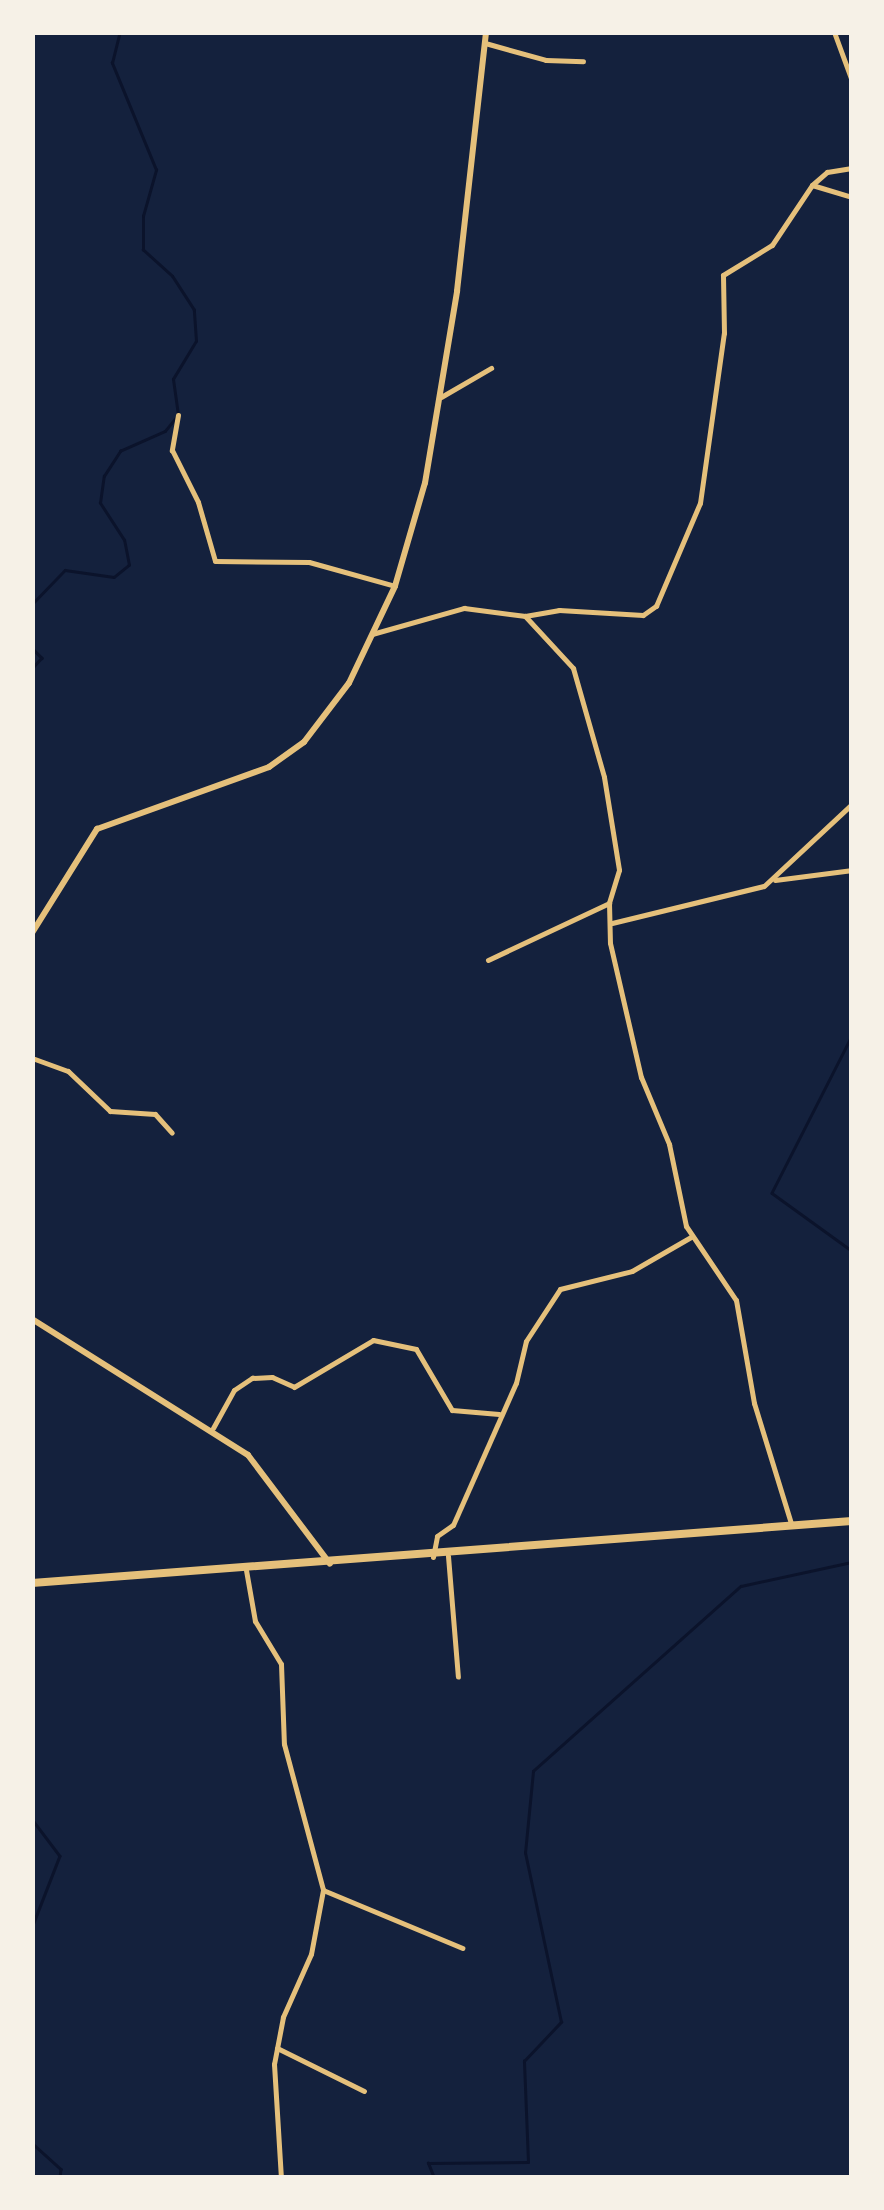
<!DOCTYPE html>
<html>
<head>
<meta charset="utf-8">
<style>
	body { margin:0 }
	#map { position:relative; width:884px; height:2210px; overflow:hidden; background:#14213d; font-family:"DM Sans",sans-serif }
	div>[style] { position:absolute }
	.stream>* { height:2.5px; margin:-1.25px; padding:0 1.25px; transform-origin:1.25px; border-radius:1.25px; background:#0b132b }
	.minor>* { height:5px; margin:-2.5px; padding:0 2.5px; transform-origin:2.5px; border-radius:2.5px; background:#e5c07b }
	.tertiary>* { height:6px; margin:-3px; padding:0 3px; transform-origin:3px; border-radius:3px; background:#e5c07b }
	.primary>* { height:8px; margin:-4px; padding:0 4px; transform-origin:4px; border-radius:4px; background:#e5c07b }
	span { translate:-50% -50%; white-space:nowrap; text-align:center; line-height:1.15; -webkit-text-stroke:8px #f6f1e7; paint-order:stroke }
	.frame { position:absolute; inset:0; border:35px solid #f6f1e7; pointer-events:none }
</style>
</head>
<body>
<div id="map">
	<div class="stream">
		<i style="left:32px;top:604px;width:47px;rotate:-45.9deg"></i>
		<i style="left:65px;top:570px;width:49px;rotate:8.1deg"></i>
		<i style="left:114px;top:577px;width:19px;rotate:-39deg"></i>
		<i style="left:129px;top:565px;width:25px;rotate:-101deg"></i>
		<i style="left:124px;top:540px;width:44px;rotate:-123deg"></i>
		<i style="left:100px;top:503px;width:27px;rotate:-82deg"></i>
		<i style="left:104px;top:476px;width:30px;rotate:-57deg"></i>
		<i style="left:120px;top:451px;width:49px;rotate:-24deg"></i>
		<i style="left:165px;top:431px;width:21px;rotate:-51deg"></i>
		<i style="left:178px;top:415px;width:36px;rotate:-98deg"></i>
		<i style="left:173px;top:379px;width:44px;rotate:-58.8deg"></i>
		<i style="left:196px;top:341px;width:31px;rotate:-94deg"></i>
		<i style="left:194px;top:310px;width:40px;rotate:-122.9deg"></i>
		<i style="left:172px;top:276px;width:39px;rotate:-138deg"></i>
		<i style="left:143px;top:250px;width:34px;rotate:-90deg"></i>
		<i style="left:143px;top:216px;width:48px;rotate:-74.2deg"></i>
		<i style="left:156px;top:170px;width:116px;rotate:-112.4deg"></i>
		<i style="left:112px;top:63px;width:32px;rotate:-76deg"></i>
		<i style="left:32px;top:648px;width:14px;rotate:45deg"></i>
		<i style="left:42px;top:658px;width:15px;rotate:132deg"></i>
		<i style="left:852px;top:1036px;width:176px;rotate:117deg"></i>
		<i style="left:772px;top:1193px;width:99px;rotate:35.9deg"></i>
		<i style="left:32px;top:1819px;width:46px;rotate:52.9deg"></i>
		<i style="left:60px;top:1856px;width:77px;rotate:111.3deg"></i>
		<i style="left:32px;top:2143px;width:39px;rotate:42deg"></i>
		<i style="left:61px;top:2169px;width:9px;rotate:96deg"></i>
		<i style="left:434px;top:2178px;width:16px;rotate:-112deg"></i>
		<i style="left:428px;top:2163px;width:100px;rotate:-0.6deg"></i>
		<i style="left:528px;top:2162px;width:101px;rotate:-92.3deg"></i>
		<i style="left:524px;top:2061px;width:54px;rotate:-46.5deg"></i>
		<i style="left:561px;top:2022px;width:173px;rotate:-102deg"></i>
		<i style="left:525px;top:1853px;width:82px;rotate:-84.4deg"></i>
		<i style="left:533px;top:1771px;width:278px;rotate:-41.7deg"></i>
		<i style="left:741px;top:1586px;width:114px;rotate:-12.2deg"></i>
	</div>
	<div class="minor">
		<i style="left:834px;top:32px;width:52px;rotate:69.8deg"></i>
		<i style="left:485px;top:43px;width:63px;rotate:15.6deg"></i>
		<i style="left:546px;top:60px;width:37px;rotate:2deg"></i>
		<i style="left:812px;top:185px;width:42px;rotate:16.7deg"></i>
		<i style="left:441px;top:397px;width:58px;rotate:-30.1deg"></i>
		<i style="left:178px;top:415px;width:36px;rotate:100deg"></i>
		<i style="left:172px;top:450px;width:58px;rotate:63.4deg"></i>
		<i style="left:198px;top:502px;width:61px;rotate:73.9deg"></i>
		<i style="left:215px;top:561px;width:94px;rotate:0.6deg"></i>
		<i style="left:309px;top:562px;width:89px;rotate:15.6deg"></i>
		<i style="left:525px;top:616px;width:35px;rotate:-10deg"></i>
		<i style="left:559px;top:610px;width:84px;rotate:3.4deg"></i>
		<i style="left:643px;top:615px;width:16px;rotate:-35deg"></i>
		<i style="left:656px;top:606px;width:112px;rotate:-66.9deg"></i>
		<i style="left:700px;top:503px;width:172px;rotate:-82deg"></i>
		<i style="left:724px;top:333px;width:58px;rotate:-91deg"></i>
		<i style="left:723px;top:275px;width:57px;rotate:-31.5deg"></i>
		<i style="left:772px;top:245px;width:72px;rotate:-56.3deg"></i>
		<i style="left:812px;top:185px;width:20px;rotate:-41deg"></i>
		<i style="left:827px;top:172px;width:25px;rotate:-9deg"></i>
		<i style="left:372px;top:634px;width:96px;rotate:-15.8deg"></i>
		<i style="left:464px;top:608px;width:62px;rotate:7.5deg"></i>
		<i style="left:525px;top:616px;width:71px;rotate:47.3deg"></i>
		<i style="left:573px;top:668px;width:113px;rotate:74.1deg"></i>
		<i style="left:604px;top:777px;width:94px;rotate:80.8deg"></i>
		<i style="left:619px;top:870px;width:34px;rotate:107deg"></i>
		<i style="left:609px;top:903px;width:40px;rotate:88.6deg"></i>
		<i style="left:610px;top:943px;width:138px;rotate:77deg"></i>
		<i style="left:641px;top:1077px;width:73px;rotate:67.3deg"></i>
		<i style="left:669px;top:1144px;width:84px;rotate:78.3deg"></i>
		<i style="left:686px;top:1226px;width:89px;rotate:56deg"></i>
		<i style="left:736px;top:1300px;width:105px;rotate:80.1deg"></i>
		<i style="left:754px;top:1403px;width:126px;rotate:72.9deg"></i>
		<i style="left:775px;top:880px;width:78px;rotate:-7.4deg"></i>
		<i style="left:612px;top:923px;width:156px;rotate:-13.7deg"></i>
		<i style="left:764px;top:886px;width:120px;rotate:-43deg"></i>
		<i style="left:488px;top:960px;width:134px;rotate:-25.2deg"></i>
		<i style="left:32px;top:1058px;width:38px;rotate:20deg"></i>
		<i style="left:68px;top:1071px;width:58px;rotate:43.6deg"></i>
		<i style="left:110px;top:1111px;width:45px;rotate:3.8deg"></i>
		<i style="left:155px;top:1114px;width:25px;rotate:48deg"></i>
		<i style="left:213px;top:1428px;width:43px;rotate:-61.1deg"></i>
		<i style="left:234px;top:1390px;width:22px;rotate:-34deg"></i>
		<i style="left:252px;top:1378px;width:20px;rotate:-3deg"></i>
		<i style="left:272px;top:1377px;width:24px;rotate:24deg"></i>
		<i style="left:294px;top:1387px;width:92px;rotate:-30.7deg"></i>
		<i style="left:373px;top:1340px;width:44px;rotate:11.8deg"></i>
		<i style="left:416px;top:1349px;width:71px;rotate:59.5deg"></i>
		<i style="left:452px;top:1410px;width:47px;rotate:4.9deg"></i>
		<i style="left:448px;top:1556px;width:121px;rotate:85.3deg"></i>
		<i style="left:433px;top:1557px;width:21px;rotate:-79deg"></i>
		<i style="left:437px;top:1536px;width:19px;rotate:-35deg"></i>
		<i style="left:453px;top:1525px;width:155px;rotate:-66.1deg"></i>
		<i style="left:516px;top:1383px;width:43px;rotate:-76.6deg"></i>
		<i style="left:526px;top:1341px;width:62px;rotate:-56.8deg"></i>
		<i style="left:560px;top:1289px;width:74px;rotate:-14deg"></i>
		<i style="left:632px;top:1271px;width:68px;rotate:-30deg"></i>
		<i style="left:246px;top:1570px;width:52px;rotate:80deg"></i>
		<i style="left:255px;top:1621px;width:50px;rotate:58.8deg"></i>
		<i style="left:281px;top:1664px;width:80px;rotate:87.9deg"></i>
		<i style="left:284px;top:1744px;width:151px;rotate:75deg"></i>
		<i style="left:323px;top:1890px;width:65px;rotate:100.6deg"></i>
		<i style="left:311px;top:1954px;width:69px;rotate:114deg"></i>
		<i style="left:283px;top:2017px;width:48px;rotate:100.8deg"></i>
		<i style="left:274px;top:2064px;width:114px;rotate:86.5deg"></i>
		<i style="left:323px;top:1890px;width:151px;rotate:22.6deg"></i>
		<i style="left:277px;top:2048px;width:97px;rotate:26.3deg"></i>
	</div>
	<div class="tertiary">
		<i style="left:32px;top:933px;width:123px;rotate:-58deg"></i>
		<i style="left:97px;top:829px;width:183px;rotate:-19.8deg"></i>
		<i style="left:269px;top:767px;width:43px;rotate:-35.5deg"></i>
		<i style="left:304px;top:742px;width:74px;rotate:-52.7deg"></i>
		<i style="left:349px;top:683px;width:107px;rotate:-64.6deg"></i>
		<i style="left:395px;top:586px;width:107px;rotate:-73.8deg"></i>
		<i style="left:425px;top:483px;width:195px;rotate:-80.5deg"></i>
		<i style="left:457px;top:291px;width:261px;rotate:-83.6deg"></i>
		<i style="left:32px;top:1319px;width:255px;rotate:32.2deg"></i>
		<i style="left:248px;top:1455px;width:136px;rotate:53deg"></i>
	</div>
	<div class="primary">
		<i style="left:32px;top:1583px;width:822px;rotate:-4.32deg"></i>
	</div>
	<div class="frame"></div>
</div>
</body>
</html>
